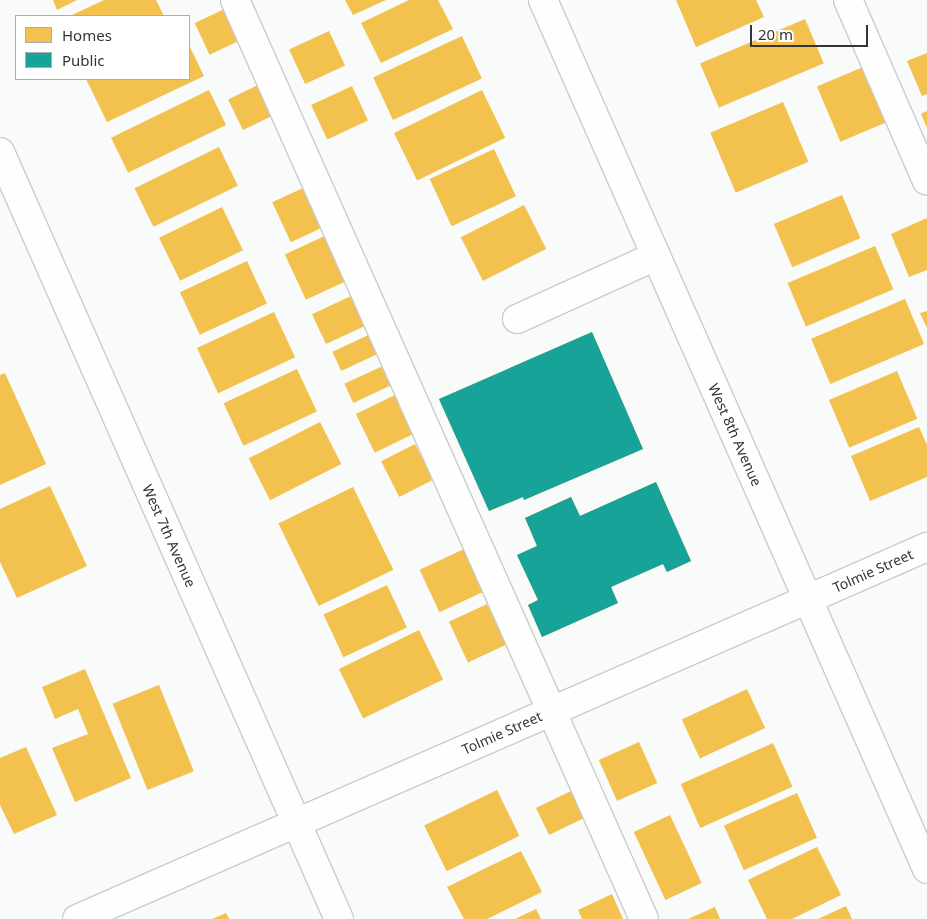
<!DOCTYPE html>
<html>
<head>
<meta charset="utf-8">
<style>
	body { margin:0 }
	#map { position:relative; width:927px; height:919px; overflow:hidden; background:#f8fbfa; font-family:"Noto Sans",sans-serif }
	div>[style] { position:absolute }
	.homes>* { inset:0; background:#f2c14e; transform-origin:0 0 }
	.public>* { inset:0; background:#17a398 }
	.roads { filter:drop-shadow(1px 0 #cacccb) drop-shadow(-1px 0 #cacccb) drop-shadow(0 1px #cacccb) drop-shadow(0 -1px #cacccb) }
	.minor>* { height:28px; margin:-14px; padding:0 14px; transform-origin:14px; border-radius:14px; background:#fefefe }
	span { translate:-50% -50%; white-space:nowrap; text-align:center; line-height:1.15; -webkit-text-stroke:5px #fff; paint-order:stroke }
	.street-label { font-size:14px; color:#333534 }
	.legend { position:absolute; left:15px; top:15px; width:175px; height:65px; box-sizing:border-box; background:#fff; border:1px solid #adaeae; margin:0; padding:6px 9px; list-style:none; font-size:15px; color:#333534 }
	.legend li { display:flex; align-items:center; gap:10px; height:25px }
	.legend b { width:25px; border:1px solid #adaeae }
	.scale { position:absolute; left:750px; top:25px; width:118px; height:22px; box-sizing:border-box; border:2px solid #333534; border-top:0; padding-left:6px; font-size:15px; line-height:18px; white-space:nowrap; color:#333534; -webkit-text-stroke:4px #fff; paint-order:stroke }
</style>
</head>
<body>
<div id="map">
	<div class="homes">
		<i style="clip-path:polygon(53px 0,77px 0,57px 10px)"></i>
		<i style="clip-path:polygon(104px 0,156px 0,164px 16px,70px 16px)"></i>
		<i style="clip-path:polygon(345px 0,386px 0,353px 15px)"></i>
		<i style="clip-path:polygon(409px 0,438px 0,453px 29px,381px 63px,361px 23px)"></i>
		<i style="clip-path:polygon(676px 0,756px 0,764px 17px,696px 47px)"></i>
		<i style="left:231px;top:6px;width:35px;height:40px;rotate:65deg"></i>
		<i style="left:805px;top:19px;width:48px;height:114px;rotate:67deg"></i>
		<i style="left:329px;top:31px;width:38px;height:44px;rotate:65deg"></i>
		<i style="left:462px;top:36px;width:47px;height:98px;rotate:65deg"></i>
		<i style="clip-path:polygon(189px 45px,204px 76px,107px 122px,86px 79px,189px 79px)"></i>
		<i style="clip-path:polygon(927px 53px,927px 94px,922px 96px,907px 61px)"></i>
		<i style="left:863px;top:67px;width:60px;height:50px;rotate:67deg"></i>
		<i style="left:264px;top:82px;width:34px;height:40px;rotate:64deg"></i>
		<i style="left:352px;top:86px;width:38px;height:45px;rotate:65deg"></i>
		<i style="left:209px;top:90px;width:39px;height:109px;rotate:64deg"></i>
		<i style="left:482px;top:90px;width:53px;height:98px;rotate:64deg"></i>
		<i style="left:783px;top:102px;width:65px;height:79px;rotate:67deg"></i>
		<i style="clip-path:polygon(927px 111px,927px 128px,921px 114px)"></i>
		<i style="left:219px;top:147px;width:43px;height:94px;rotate:64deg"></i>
		<i style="left:494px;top:149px;width:52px;height:71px;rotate:65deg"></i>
		<i style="left:303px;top:188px;width:44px;height:34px;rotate:65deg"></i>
		<i style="left:842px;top:195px;width:47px;height:74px;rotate:67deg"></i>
		<i style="left:524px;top:205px;width:49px;height:71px;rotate:63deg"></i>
		<i style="left:222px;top:207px;width:48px;height:70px;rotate:64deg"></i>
		<i style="clip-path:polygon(927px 218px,927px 270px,909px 277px,891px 234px)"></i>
		<i style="left:331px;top:233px;width:50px;height:51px;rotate:65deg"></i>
		<i style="left:875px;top:246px;width:47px;height:95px;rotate:67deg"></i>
		<i style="left:247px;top:261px;width:47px;height:74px;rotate:65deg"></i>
		<i style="left:351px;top:296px;width:33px;height:43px;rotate:65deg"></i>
		<i style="left:905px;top:299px;width:49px;height:102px;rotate:67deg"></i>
		<i style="clip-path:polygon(927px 311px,927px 328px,920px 313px)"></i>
		<i style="left:274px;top:312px;width:50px;height:85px;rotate:65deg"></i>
		<i style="left:375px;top:332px;width:21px;height:47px;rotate:65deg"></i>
		<i style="clip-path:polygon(592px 332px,643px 449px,524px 500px,523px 497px,489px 511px,439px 399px)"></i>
		<i style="left:387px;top:364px;width:21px;height:47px;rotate:65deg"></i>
		<i style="left:297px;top:369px;width:47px;height:81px;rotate:65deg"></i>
		<i style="left:897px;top:371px;width:52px;height:74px;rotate:67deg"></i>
		<i style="clip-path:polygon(5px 373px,46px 464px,0 485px,0 375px)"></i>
		<i style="left:399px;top:393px;width:43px;height:48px;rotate:64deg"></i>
		<i style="left:320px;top:422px;width:47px;height:80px;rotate:63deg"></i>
		<i style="clip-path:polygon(919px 427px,927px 445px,927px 477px,870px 501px,851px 456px)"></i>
		<i style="left:415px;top:444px;width:40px;height:38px;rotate:63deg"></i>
		<i style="clip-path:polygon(656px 482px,691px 561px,667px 572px,663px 564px,611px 587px,618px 603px,542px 637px,528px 605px,538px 600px,517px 555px,537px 546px,525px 518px,571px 497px,580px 516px)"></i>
		<i style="clip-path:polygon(50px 486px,87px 566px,17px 598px,0 562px,0 509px)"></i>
		<i style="left:353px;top:487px;width:92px;height:83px;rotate:64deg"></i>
		<i style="left:464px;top:549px;width:47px;height:49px;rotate:65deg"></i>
		<i style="left:387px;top:585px;width:47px;height:70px;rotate:65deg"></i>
		<i style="left:487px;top:604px;width:45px;height:42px;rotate:65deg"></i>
		<i style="left:419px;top:630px;width:55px;height:89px;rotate:64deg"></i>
		<i style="clip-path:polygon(85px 669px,131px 778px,75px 802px,52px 748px,88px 734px,78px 709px,55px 719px,42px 687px)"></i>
		<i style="left:159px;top:685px;width:93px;height:50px;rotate:68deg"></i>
		<i style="left:747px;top:689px;width:43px;height:72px;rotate:65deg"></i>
		<i style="left:639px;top:742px;width:45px;height:44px;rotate:66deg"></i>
		<i style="left:773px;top:743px;width:48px;height:101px;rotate:66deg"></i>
		<i style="clip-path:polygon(26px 747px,57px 815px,14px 834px,0 805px,0 758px)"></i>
		<i style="left:497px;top:790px;width:51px;height:81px;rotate:64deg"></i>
		<i style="left:571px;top:791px;width:30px;height:39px;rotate:64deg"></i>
		<i style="left:797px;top:793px;width:49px;height:80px;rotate:66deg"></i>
		<i style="left:670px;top:815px;width:75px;height:40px;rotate:65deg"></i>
		<i style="clip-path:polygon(817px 847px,841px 895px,792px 919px,767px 919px,748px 880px)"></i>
		<i style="clip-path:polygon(521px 851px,542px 892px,487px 919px,464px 919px,447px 887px)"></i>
		<i style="clip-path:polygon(612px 894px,623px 919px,582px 919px,578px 910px)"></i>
		<i style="clip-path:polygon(846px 906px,852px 919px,818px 919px)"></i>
		<i style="clip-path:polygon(715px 907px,720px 919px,688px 919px)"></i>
		<i style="clip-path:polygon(536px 909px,541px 919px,515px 919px)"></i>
		<i style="clip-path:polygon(226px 913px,229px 919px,212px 919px)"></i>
	</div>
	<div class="public">
		<i style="clip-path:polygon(592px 332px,643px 449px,524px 500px,523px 497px,489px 511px,439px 399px)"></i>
		<i style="clip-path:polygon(656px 482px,691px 561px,667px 572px,663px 564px,611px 587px,618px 603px,542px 637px,528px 605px,538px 600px,517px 555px,537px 546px,525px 518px,571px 497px,580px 516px)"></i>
	</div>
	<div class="roads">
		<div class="minor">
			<i style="left:235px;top:0;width:1006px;rotate:66.01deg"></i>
			<i style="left:543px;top:0;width:950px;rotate:66.16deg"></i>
			<i style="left:848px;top:0;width:197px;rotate:66.4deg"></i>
			<i style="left:0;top:152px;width:839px;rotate:66.16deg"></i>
			<i style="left:517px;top:319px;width:153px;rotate:-24.4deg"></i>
			<i style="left:77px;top:919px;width:928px;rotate:-23.64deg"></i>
		</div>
	</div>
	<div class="street-label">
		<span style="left:735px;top:435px;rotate:66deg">West 8th Avenue</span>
		<span style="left:169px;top:536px;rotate:66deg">West 7th Avenue</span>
		<span style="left:873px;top:571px;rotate:-24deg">Tolmie Street</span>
		<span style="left:502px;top:733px;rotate:-24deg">Tolmie Street</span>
	</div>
	<ul class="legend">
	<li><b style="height:14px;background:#f2c14e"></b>Homes</li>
	<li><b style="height:14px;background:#17a398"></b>Public</li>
	</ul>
	<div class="scale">20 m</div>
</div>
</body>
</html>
